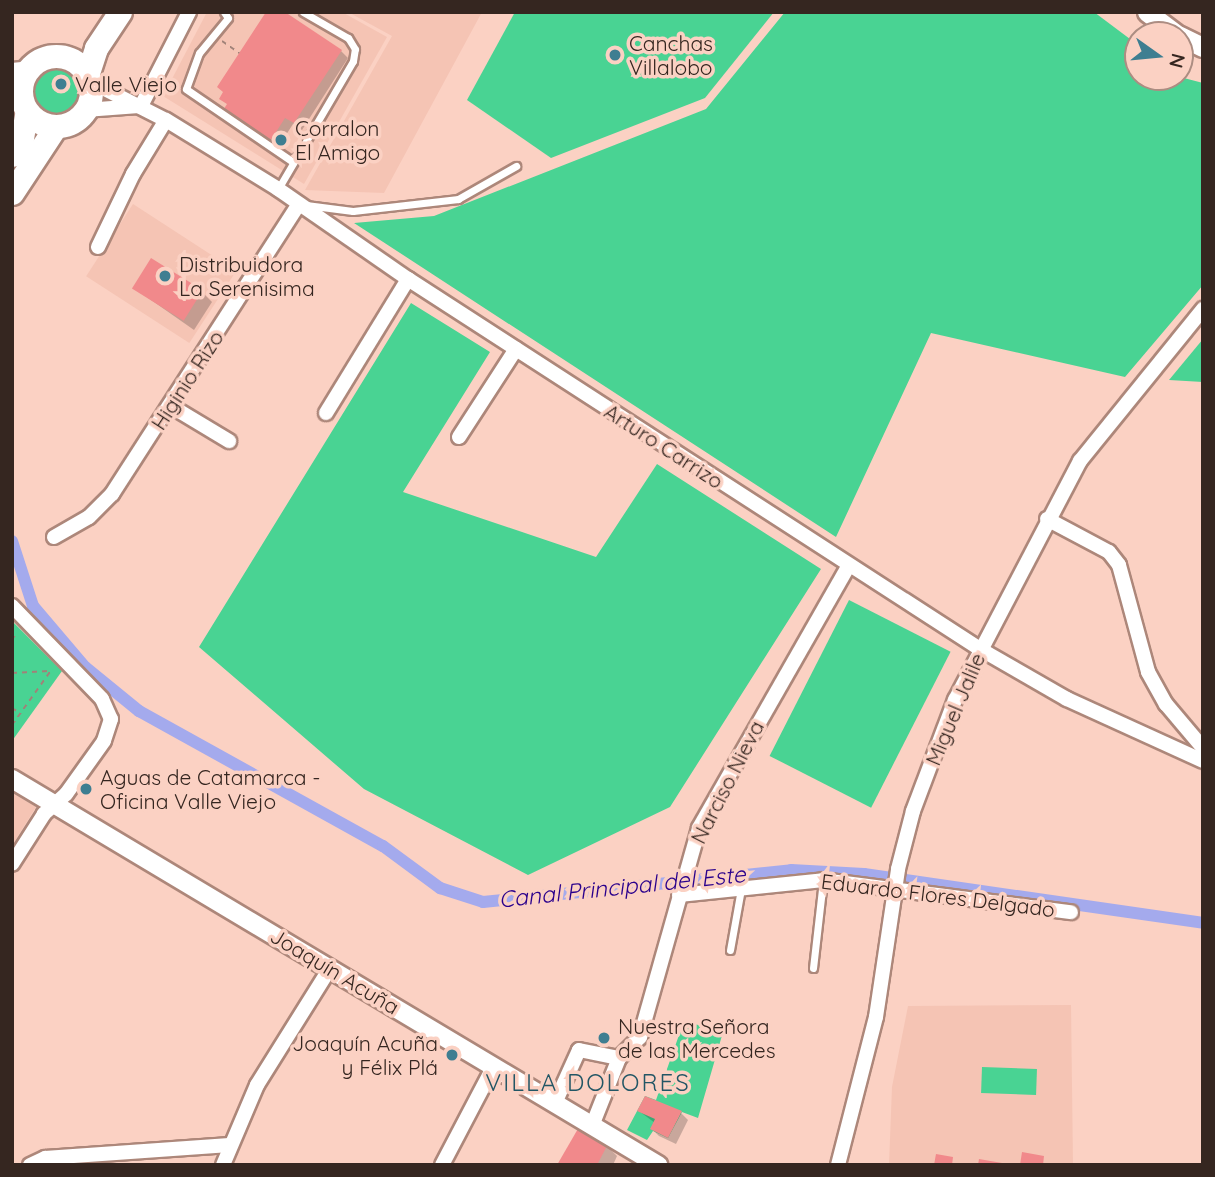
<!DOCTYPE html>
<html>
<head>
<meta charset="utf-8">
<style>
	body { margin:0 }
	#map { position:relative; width:1215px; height:1177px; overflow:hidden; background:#fbd1c3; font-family:Quicksand,sans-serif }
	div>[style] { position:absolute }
	.built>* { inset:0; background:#f5c4b4; transform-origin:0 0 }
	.green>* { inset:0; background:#49d393; transform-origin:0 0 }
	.round { border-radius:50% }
	.shadow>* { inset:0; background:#0003 }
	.canal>* { height:12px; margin:-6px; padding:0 6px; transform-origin:6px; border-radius:6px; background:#a4aaed }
	.building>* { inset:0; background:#f1898b; transform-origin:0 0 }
	.path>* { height:2px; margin-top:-1px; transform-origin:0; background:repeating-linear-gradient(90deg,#a08278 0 5px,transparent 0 10px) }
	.roads { filter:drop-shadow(2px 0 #ad877a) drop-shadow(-2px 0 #ad877a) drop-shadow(0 2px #ad877a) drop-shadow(0 -2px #ad877a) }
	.service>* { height:7px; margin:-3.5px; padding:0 3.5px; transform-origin:3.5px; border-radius:3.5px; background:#fff }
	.minor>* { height:14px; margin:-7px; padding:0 7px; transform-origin:7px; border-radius:7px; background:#fff }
	.tertiary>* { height:18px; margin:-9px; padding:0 9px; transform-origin:9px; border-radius:9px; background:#fff }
	.secondary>* { height:19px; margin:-9.5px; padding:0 9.5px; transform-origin:9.5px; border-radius:9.5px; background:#fff }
	.primary>* { height:23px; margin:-11.5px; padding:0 11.5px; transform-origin:11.5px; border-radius:11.5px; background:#fff }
	.primary>.ring { margin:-11.5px; padding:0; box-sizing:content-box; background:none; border:23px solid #fff; border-radius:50% }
	.dots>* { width:19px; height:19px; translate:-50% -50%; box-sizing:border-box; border:4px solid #fbd1c3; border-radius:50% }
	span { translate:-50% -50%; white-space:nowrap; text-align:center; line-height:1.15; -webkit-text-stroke:7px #fbd1c3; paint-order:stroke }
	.poi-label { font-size:21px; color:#352620 }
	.left { translate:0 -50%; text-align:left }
	.right { translate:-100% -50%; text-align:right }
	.street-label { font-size:21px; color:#352620 }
	.water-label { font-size:23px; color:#2a008c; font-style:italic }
	.quarter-label { font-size:24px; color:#225665; letter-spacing:2px }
	.frame { position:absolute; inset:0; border:14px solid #352620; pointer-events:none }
	.north { position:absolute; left:1124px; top:21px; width:70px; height:70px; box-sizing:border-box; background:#fbd1c3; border:2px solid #ac8d82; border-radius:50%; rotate:105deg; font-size:19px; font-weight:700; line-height:28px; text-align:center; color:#352620 }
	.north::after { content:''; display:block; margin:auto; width:24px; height:32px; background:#3e7e91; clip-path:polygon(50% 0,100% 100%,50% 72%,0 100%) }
</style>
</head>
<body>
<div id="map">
	<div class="built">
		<i style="clip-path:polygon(207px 12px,342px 12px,387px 37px,304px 184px,163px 96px)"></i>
		<i style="clip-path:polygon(348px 12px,482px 12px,384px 193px,305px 190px,392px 36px)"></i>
		<i style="left:133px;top:204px;width:123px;height:86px;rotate:33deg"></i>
		<i style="clip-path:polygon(12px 793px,36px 807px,13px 844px,12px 844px)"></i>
		<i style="clip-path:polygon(1071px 1005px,1073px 1165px,889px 1165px,892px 1087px,908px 1006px)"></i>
	</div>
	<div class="green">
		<i style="clip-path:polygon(515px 12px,774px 12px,705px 98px,551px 158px,467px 100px)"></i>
		<i style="clip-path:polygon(785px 12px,1094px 12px,1138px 45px,1138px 77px,1180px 77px,1203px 83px,1203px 285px,1125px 377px,931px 333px,836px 537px,354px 223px,434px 216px,706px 109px)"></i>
		<i class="round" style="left:30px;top:65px;width:52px;height:52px"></i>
		<i style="clip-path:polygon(411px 303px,490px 352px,403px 492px,596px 557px,657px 464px,821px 569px,670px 807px,528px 875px,364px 789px,199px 647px)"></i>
		<i style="clip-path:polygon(1203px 339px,1203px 382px,1169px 380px)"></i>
		<i style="left:849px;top:600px;width:114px;height:175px;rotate:27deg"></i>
		<i style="clip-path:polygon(12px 621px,62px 671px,12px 741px)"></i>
		<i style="clip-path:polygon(684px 1021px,723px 1032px,698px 1118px,682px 1112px,668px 1138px,653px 1131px,647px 1140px,627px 1130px,645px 1096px,656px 1100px)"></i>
		<i style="left:982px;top:1067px;width:55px;height:26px;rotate:2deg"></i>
	</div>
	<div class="shadow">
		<i style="clip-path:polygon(341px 51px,348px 58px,302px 130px,293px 124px,277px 149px,221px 98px)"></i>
		<i style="clip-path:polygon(134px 288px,202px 292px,212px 302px,194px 330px)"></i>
		<i style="clip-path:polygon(639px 1111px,681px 1113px,688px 1120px,676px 1144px,659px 1136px,652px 1129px,655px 1123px)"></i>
		<i style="clip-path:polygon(607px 1146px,617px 1156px,613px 1165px,559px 1165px)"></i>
	</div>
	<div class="canal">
		<i style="left:12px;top:541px;width:68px;rotate:72.1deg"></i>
		<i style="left:33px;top:606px;width:80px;rotate:49.6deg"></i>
		<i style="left:85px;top:667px;width:70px;rotate:39.2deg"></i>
		<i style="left:139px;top:711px;width:279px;rotate:29deg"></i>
		<i style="left:383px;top:846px;width:71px;rotate:36.4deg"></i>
		<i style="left:440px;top:888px;width:45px;rotate:18deg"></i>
		<i style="left:483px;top:902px;width:310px;rotate:-5.9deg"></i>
		<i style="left:791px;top:870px;width:73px;rotate:3.1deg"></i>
		<i style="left:864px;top:874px;width:343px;rotate:8.2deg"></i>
	</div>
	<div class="building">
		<i style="clip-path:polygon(266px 12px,285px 12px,342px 50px,294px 123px,285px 118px,269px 143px,222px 112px,227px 104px,219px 99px,223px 92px,217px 87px)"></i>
		<i style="left:151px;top:258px;width:61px;height:36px;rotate:32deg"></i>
		<i style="clip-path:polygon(645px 1096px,682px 1111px,668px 1138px,650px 1129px,655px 1119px,637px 1111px)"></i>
		<i style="clip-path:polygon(579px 1127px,608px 1144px,597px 1165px,557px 1165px)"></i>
		<i style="clip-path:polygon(1022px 1152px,1044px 1156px,1043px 1165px,1020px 1165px)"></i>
		<i style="clip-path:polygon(936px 1154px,953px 1157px,952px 1165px,934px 1165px)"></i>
		<i style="clip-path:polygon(979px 1159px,1002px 1163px,1001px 1165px,978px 1165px)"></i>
	</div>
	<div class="path">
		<i style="left:222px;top:41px;width:21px;rotate:35deg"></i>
		<i style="left:12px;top:640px;width:6px;rotate:-59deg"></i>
		<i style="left:12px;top:673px;width:37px;rotate:-3deg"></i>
		<i style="left:12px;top:708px;width:9px;rotate:32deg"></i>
		<i style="left:12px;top:725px;width:69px;rotate:-54.5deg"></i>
	</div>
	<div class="roads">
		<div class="service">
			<i style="left:224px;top:12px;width:7px;rotate:56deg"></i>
			<i style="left:228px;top:18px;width:45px;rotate:129.6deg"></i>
			<i style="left:199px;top:53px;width:38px;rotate:110deg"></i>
			<i style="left:186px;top:89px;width:130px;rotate:34.3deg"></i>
			<i style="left:278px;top:189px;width:148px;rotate:-59.6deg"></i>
			<i style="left:353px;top:61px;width:12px;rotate:-81deg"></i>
			<i style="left:355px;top:49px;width:13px;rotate:-122deg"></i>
			<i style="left:348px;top:38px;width:52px;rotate:-150deg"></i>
			<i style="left:306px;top:205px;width:47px;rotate:7.3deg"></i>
			<i style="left:353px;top:211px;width:106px;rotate:-6.5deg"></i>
			<i style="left:458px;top:199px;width:67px;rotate:-29.6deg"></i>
			<i style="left:730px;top:950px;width:62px;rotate:-79.8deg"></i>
			<i style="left:813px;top:968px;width:89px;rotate:-83.5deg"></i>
		</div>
		<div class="minor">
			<i style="left:12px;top:70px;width:18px;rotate:-6deg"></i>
			<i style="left:89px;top:81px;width:86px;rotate:26.9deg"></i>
			<i style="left:166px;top:120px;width:132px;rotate:31.6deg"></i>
			<i style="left:278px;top:189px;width:158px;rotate:34.7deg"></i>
			<i style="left:408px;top:279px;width:681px;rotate:32.9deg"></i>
			<i style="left:980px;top:649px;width:100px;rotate:29.9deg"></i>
			<i style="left:1067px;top:699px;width:149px;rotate:24.5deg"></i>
			<i style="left:12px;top:96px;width:15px;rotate:37deg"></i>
			<i style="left:141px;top:106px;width:106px;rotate:-62.9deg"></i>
			<i style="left:85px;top:110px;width:54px;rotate:-4.2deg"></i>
			<i style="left:98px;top:247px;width:81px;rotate:-64.4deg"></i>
			<i style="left:133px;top:174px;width:63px;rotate:-58.6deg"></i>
			<i style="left:171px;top:406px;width:68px;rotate:31.1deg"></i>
			<i style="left:326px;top:413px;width:157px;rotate:-58.5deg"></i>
			<i style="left:459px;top:437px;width:105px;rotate:-57.1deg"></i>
			<i style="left:1047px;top:519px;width:70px;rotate:28deg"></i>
			<i style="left:1109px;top:552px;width:16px;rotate:52deg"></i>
			<i style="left:1119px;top:565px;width:111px;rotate:74.8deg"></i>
			<i style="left:1148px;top:672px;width:37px;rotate:61deg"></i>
			<i style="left:1166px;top:704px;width:57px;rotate:49.9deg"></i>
			<i style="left:54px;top:537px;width:40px;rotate:-29.7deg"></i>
			<i style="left:89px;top:517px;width:33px;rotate:-45deg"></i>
			<i style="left:112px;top:494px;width:345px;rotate:-57.2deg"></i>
			<i style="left:12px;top:606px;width:129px;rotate:45.9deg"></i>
			<i style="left:102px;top:699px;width:22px;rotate:66deg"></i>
			<i style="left:111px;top:719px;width:23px;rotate:108deg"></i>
			<i style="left:104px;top:741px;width:65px;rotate:125.6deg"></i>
			<i style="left:66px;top:794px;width:30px;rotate:138deg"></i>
			<i style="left:44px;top:814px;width:59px;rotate:122.6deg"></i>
			<i style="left:679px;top:895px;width:145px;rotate:-5.9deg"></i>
			<i style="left:823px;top:880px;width:250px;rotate:7.4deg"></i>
			<i style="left:555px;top:1103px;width:58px;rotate:-65.6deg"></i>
			<i style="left:579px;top:1050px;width:41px;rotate:11.3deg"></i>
			<i style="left:592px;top:1126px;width:73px;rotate:-68.3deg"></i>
			<i style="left:619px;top:1058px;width:30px;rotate:-45deg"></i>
			<i style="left:640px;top:1037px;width:217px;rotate:-74.2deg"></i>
			<i style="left:699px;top:828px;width:301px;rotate:-60.3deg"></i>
			<i style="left:30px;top:1165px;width:17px;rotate:-25deg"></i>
			<i style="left:45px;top:1158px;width:185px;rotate:-4deg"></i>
			<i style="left:223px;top:1165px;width:87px;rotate:-67deg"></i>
			<i style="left:257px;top:1085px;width:138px;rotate:-58deg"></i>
			<i style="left:442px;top:1165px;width:112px;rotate:-62.3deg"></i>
			<i style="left:838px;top:1165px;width:153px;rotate:-75.6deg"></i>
			<i style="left:876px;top:1017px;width:150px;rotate:-81.5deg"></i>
			<i style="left:898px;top:869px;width:60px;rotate:-75.5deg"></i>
			<i style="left:913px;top:811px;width:119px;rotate:-69.3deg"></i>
			<i style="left:955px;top:700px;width:270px;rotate:-62.4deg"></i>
			<i style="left:1080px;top:461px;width:196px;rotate:-51deg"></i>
		</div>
		<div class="tertiary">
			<i style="left:12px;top:779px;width:753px;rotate:30.86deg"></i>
		</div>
		<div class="secondary">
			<i style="left:1147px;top:12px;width:39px;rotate:37deg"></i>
			<i style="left:1180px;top:36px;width:25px;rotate:26deg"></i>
		</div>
		<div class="primary">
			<i class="ring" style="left:21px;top:56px;width:47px;height:47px"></i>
			<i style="left:87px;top:76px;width:29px;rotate:-72deg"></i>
			<i style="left:96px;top:48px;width:43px;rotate:-56.3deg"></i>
			<i style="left:12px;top:155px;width:20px;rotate:-60deg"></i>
			<i style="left:22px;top:138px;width:27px;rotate:-80deg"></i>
			<i style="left:12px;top:193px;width:80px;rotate:-56.7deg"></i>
		</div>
	</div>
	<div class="dots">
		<i style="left:615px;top:55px;background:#3e7e91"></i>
		<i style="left:61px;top:84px;background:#3e7e91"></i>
		<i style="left:281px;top:140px;background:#3e7e91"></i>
		<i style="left:165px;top:276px;background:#3e7e91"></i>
		<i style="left:86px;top:789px;background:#3e7e91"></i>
		<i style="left:604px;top:1038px;background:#3e7e91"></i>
		<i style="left:452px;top:1055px;background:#3e7e91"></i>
	</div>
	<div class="poi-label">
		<span class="left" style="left:629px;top:55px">Canchas<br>Villalobo</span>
		<span class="left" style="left:75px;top:84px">Valle Viejo</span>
		<span class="left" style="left:295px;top:140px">Corralon<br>El Amigo</span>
		<span class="left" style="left:179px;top:276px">Distribuidora<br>La Serenisima</span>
		<span class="left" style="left:100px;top:789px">Aguas de Catamarca -<br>Oficina Valle Viejo</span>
		<span class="left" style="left:618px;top:1038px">Nuestra Señora<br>de las Mercedes</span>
		<span class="right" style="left:438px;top:1055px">Joaquín Acuña<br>y Félix Plá</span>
	</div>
	<div class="street-label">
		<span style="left:187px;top:380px;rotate:-57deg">Higinio Rizo</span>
		<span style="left:664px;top:446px;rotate:33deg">Arturo Carrizo</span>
		<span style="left:955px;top:709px;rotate:-67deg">Miguel Jalile</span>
		<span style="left:727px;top:782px;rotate:-63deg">Narciso Nieva</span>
		<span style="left:938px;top:895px;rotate:7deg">Eduardo Flores Delgado</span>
		<span style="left:335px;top:971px;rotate:31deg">Joaquín Acuña</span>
	</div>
	<div class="water-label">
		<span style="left:622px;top:887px;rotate:-6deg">Canal Principal del Este</span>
	</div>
	<div class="quarter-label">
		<span style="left:588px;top:1083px">VILLA DOLORES</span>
	</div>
	<div class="frame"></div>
	<div class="north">N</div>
</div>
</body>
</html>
